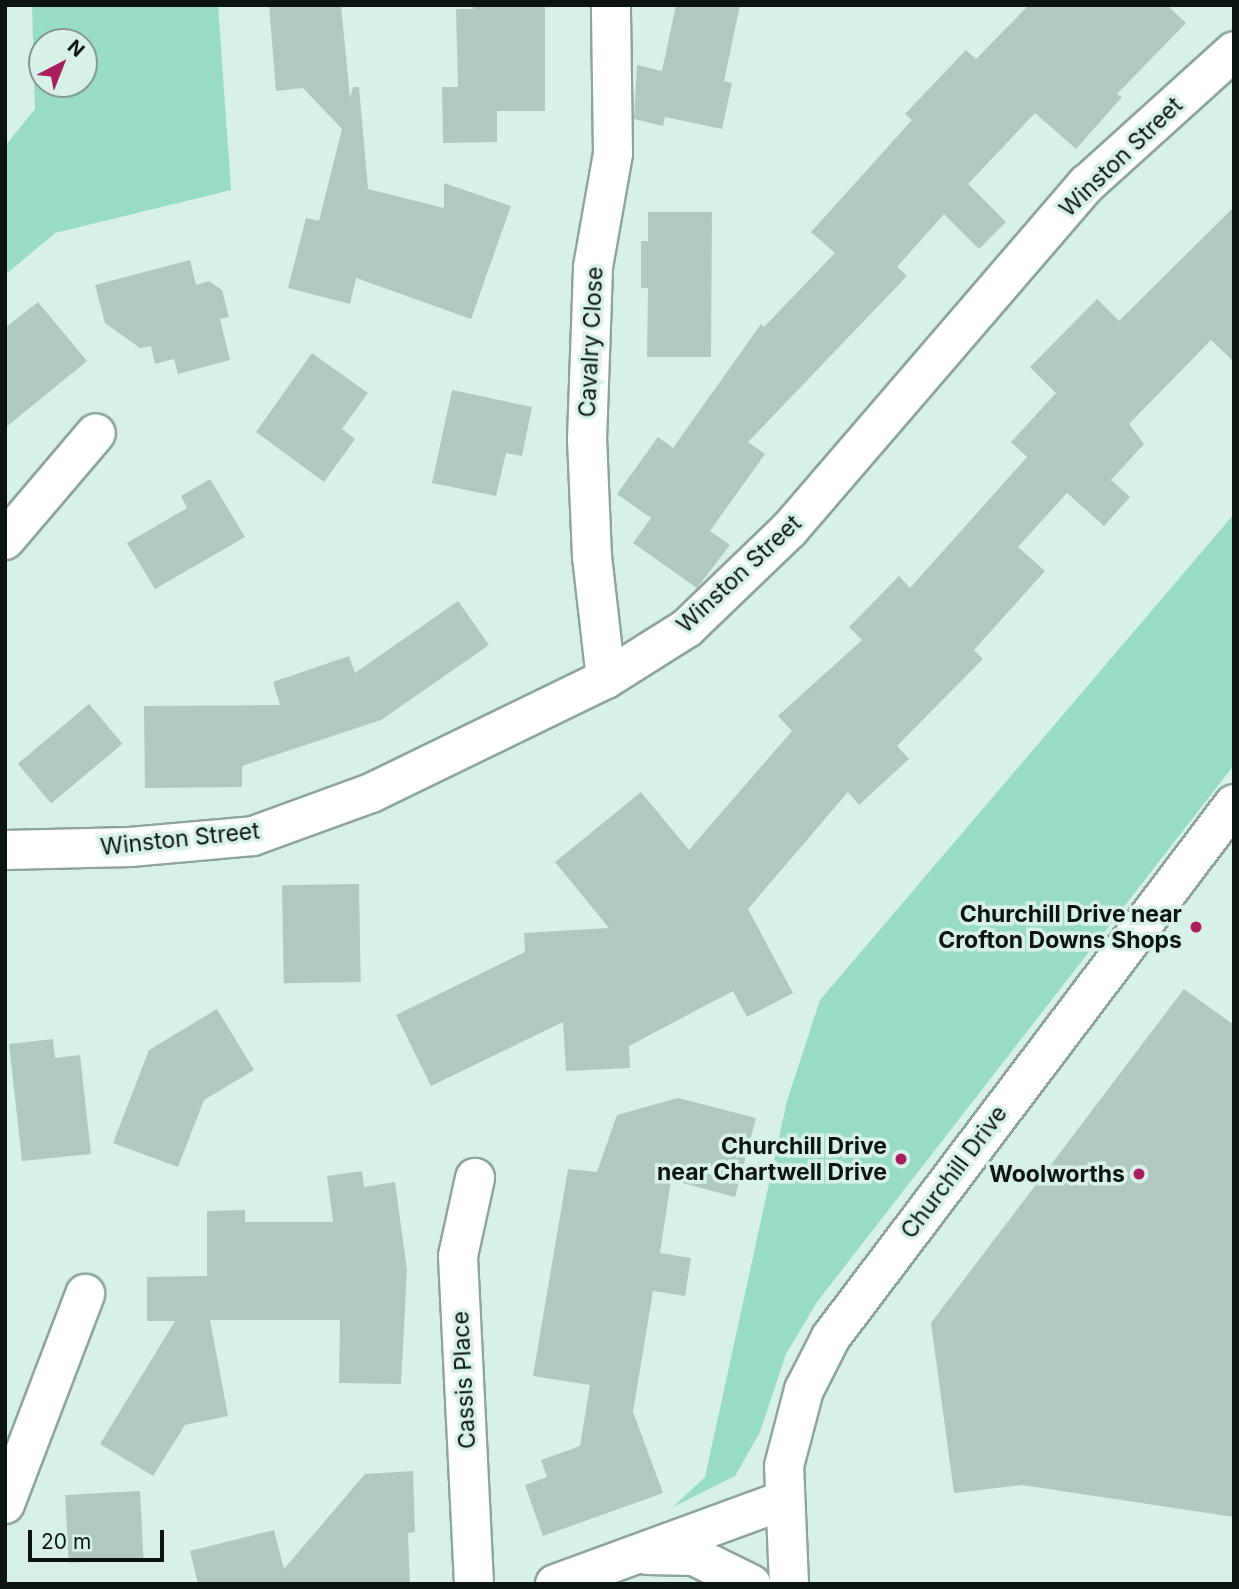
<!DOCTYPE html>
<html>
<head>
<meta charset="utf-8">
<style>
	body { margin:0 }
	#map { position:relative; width:1239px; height:1589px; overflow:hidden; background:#d8f1e7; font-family:Inter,sans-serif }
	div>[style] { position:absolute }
	.green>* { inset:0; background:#97dcc3 }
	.building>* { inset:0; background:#b0c9bf; transform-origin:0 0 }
	.roads { filter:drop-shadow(2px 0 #8ea59c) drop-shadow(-2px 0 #8ea59c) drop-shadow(0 2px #8ea59c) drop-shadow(0 -2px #8ea59c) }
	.minor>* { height:38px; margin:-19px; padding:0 19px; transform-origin:19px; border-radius:19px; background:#fff }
	.secondary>* { height:38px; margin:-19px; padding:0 19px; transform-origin:19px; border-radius:19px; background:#fff }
	.dots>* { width:19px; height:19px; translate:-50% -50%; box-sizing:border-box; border:4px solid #d8f1e7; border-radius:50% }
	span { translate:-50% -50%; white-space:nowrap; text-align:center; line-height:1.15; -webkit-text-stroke:7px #d8f1e7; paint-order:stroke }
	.street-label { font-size:23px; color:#0b1411 }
	.poi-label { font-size:23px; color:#0b1411; font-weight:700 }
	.right { translate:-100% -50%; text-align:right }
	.frame { position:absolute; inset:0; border:7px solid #0b1411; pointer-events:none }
	.north { position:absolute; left:28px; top:28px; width:70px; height:70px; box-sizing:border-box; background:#d8f1e7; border:2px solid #869991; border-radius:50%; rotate:42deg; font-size:19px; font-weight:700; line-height:28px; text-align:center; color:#0b1411 }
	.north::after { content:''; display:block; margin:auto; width:24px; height:32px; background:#aa1e5e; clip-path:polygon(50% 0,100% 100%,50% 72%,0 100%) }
	.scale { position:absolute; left:28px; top:1530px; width:136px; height:32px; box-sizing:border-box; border:4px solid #0b1411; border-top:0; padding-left:9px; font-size:21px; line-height:24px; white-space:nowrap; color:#0b1411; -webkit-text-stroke:5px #d8f1e7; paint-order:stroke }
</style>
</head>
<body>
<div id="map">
	<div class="green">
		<i style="clip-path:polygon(evenodd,32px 5px,218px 5px,231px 190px,55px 233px,5px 275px,5px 146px,35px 109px,32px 5px,42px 42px,84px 42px,84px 84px,42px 84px,42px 42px)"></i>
		<i style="clip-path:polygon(1234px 514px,1234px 765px,817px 1302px,786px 1354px,760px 1432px,735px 1476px,673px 1507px,705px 1477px,787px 1101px,820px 1000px)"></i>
	</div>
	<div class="building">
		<i style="clip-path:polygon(269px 5px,341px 5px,350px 98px,353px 87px,359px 87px,368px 189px,444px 208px,444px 183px,511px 206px,471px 319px,356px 278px,350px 304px,288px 288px,306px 218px,319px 221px,342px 129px,303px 88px,276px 91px)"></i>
		<i style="clip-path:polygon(473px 5px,545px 5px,545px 111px,497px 111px,497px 142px,443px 143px,442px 87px,458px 87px,456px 9px,473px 9px)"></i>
		<i style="clip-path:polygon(676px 5px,740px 5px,724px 81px,732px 83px,722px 129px,665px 117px,663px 126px,634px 119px,637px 65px,662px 71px)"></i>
		<i style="clip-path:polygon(1029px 5px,1167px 5px,1186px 23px,1117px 94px,1122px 97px,1076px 149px,1035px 113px,968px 184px,1006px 222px,979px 249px,944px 214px,897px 267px,907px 276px,748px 442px,765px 454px,710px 531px,730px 545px,697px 588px,633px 543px,651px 518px,617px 494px,658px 437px,673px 448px,761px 324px,764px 327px,835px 253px,811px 232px,912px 120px,905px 114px,966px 50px,976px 59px)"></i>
		<i style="clip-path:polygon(1234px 207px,1234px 362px,1211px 340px,1129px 424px,1144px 444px,1111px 480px,1130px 497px,1104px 526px,1067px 493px,1018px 547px,1045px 571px,974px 650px,983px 659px,897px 746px,909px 759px,859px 805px,848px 792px,748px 909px,793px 993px,747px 1017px,733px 991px,629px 1046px,630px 1068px,566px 1071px,563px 1022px,431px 1086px,396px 1015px,525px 952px,524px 933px,609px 928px,555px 862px,641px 792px,689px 850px,792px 731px,778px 716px,862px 640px,849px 627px,899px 576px,910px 588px,1027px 457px,1011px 442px,1056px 393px,1030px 367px,1097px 299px,1119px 321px)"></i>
		<i style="clip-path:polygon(648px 212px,712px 212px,711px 357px,647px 357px,648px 288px,641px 288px,641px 241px,648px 241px)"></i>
		<i style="clip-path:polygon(190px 260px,196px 285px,209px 281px,222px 290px,229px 317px,220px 319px,230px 360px,178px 374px,174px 359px,155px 364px,151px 346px,140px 348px,105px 323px,95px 285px)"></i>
		<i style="clip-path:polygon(38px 302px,87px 361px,5px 428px,5px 328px)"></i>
		<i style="clip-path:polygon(312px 353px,368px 393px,342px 429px,355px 439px,324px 482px,256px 432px)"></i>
		<i style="clip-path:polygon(452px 390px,532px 407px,522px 456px,506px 453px,496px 496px,432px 483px)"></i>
		<i style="clip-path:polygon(210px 479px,245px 537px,155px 589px,127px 543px,187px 508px,181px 496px)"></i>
		<i style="clip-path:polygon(458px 601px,489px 645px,381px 720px,242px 766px,242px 787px,145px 788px,144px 706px,280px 705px,273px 682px,349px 656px,355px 673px)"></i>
		<i style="left:89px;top:704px;width:52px;height:93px;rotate:50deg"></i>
		<i style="left:359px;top:884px;width:98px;height:77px;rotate:89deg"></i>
		<i style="clip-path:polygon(1184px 989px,1234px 1025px,1234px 1517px,1022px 1485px,954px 1493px,931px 1323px)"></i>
		<i style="clip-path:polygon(217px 1009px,254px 1070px,204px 1100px,178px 1167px,113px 1143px,149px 1050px)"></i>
		<i style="clip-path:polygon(53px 1039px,55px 1058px,80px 1055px,91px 1154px,22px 1161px,9px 1044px)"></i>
		<i style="clip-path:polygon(678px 1098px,756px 1118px,735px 1197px,671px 1180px,660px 1253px,691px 1258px,685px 1296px,653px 1291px,633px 1412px,663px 1493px,543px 1536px,525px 1485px,547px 1477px,541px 1460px,580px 1446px,590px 1385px,533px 1376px,568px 1169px,597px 1172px,617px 1115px)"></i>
		<i style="clip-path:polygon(362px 1171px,364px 1187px,395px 1182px,407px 1270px,401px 1384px,339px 1383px,340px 1320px,210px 1320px,228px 1416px,185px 1425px,153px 1476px,100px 1444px,175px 1321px,147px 1321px,147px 1277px,207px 1276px,207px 1211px,245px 1210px,245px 1222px,333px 1222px,327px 1176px)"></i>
		<i style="clip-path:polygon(413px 1471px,415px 1532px,408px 1533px,410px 1584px,198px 1584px,190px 1551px,274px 1530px,284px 1569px,365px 1474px)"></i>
		<i style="left:140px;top:1491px;width:68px;height:75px;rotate:87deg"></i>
	</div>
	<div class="roads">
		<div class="minor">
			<i style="left:5px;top:540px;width:140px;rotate:-49.6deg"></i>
			<i style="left:606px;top:679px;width:123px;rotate:-96.5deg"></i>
			<i style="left:592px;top:557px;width:117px;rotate:-92.4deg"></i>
			<i style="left:587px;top:440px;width:173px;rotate:-88deg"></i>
			<i style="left:593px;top:267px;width:115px;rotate:-80deg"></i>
			<i style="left:613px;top:154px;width:149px;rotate:-90.8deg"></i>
			<i style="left:5px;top:850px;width:125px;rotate:-1.4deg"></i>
			<i style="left:130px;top:847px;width:123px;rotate:-5.1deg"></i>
			<i style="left:253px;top:836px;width:126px;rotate:-20deg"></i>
			<i style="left:371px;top:793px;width:261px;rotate:-25.9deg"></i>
			<i style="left:606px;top:679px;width:96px;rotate:-32.2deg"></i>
			<i style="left:687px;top:628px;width:141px;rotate:-43.9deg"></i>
			<i style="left:789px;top:530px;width:457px;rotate:-49.3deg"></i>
			<i style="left:1087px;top:184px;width:198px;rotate:-42.1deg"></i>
			<i style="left:5px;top:1504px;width:225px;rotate:-69.1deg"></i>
			<i style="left:648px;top:1555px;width:46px;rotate:1.2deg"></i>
			<i style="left:694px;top:1556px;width:64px;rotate:26.2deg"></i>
			<i style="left:474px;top:1584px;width:328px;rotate:-92.8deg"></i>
			<i style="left:458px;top:1256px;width:80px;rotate:-77.7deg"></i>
			<i style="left:555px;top:1584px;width:242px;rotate:-20.1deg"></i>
		</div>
		<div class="secondary">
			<i style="left:789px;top:1584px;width:118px;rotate:-92.4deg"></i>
			<i style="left:784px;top:1466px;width:79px;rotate:-75.3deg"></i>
			<i style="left:804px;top:1390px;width:59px;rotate:-63deg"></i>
			<i style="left:831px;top:1337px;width:668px;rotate:-52.91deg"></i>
		</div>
	</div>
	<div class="dots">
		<i style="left:1196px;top:927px;background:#aa1e5e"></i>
		<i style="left:901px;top:1159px;background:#aa1e5e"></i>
		<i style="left:1139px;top:1174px;background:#aa1e5e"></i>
	</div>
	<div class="street-label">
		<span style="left:1121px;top:157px;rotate:-44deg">Winston Street</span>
		<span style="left:591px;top:342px;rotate:-87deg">Cavalry Close</span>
		<span style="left:739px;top:574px;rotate:-43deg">Winston Street</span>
		<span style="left:180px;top:839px;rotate:-6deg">Winston Street</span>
		<span style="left:954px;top:1172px;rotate:-53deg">Churchill Drive</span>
		<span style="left:464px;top:1380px;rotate:-93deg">Cassis Place</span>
	</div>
	<div class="poi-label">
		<span class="right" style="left:1182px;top:927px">Churchill Drive near<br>Crofton Downs Shops</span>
		<span class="right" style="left:887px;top:1159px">Churchill Drive<br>near Chartwell Drive</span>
		<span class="right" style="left:1125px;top:1174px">Woolworths</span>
	</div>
	<div class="frame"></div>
	<div class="north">N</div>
	<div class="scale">20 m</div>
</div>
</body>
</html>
